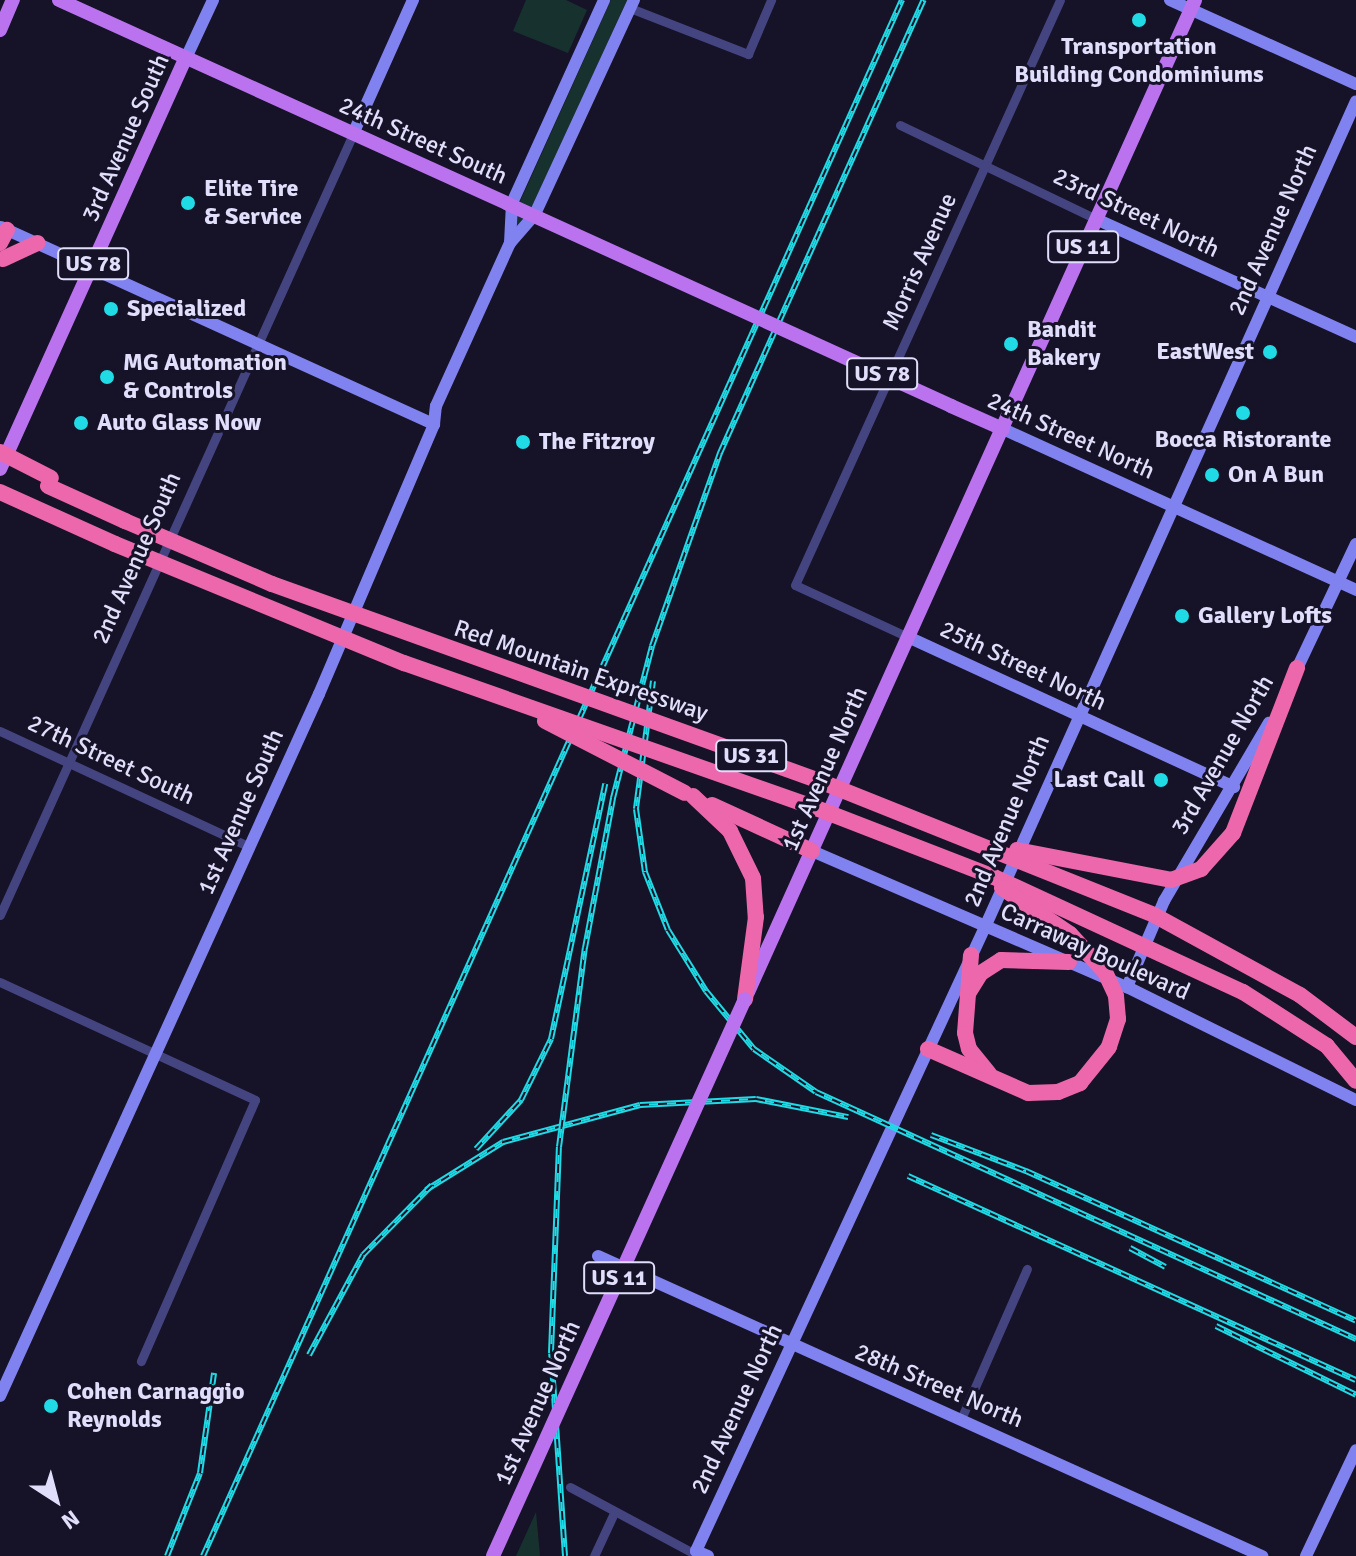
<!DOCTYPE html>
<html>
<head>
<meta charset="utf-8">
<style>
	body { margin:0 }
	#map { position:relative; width:1356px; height:1556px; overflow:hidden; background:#161328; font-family:Signika,sans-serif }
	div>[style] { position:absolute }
	.green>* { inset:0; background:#17312f }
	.street>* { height:9px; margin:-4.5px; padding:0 4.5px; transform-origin:4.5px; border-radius:4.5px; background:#444481 }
	.secondary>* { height:12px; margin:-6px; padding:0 6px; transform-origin:6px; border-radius:6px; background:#8082f0 }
	.primary>* { height:14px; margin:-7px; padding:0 7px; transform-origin:7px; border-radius:7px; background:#ba72ef }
	.highway>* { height:16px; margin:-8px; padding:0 8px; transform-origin:8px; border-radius:8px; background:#ed67ad }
	.rail>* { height:6px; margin-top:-3px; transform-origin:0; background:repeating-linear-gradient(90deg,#161328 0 9px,#20dae5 0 18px); box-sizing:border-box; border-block:2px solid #20dae5 }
	.primary-bridge>* { height:14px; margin:-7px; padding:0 7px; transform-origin:7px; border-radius:7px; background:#ba72ef }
	.highway-bridge>* { height:16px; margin:-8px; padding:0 8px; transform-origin:8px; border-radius:8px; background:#ed67ad }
	.dots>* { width:22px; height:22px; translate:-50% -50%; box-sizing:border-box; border:4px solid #161328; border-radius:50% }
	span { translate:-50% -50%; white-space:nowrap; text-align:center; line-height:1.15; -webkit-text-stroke:6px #161328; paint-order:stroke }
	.shield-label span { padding:2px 6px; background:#161328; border:2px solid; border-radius:6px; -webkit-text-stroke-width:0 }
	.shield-label { font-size:22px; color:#e0defb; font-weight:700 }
	.poi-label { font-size:24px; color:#e0defb; font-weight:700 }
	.left { translate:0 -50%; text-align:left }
	.right { translate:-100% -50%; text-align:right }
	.street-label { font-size:24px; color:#e0defb }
	.north { position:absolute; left:16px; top:1460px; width:80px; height:80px; -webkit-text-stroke:6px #161328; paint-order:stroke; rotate:144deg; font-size:22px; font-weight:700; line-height:32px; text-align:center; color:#e0defb }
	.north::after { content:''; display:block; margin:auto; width:28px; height:36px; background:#e0defb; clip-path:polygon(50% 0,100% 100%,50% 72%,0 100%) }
</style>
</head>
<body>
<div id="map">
	<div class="green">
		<i style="clip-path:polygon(526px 0,566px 0,587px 10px,568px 53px,513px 31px)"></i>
		<i style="clip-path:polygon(611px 0,627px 0,531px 211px,516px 228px,518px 206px)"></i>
		<i style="clip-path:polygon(536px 1512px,540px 1556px,516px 1556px)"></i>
	</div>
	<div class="street">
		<i style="left:630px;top:8px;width:127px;rotate:21.3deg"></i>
		<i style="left:748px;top:54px;width:59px;rotate:-66.9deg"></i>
		<i style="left:900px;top:125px;width:217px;rotate:25.6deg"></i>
		<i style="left:908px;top:637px;width:124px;rotate:-155.3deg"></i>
		<i style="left:795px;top:585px;width:642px;rotate:-65.63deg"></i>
		<i style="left:0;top:731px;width:273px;rotate:24.9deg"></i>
		<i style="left:0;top:915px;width:857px;rotate:-65.68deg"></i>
		<i style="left:0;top:982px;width:281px;rotate:24.8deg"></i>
		<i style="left:255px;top:1100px;width:285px;rotate:113.6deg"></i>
		<i style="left:961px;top:1419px;width:164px;rotate:-66.3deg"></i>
		<i style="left:570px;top:1487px;width:142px;rotate:28.2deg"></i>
		<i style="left:594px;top:1556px;width:47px;rotate:-65.1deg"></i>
	</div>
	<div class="secondary">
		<i style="left:1170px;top:0;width:204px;rotate:24.3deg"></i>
		<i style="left:186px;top:58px;width:64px;rotate:-65deg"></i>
		<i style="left:353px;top:134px;width:147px;rotate:-65.9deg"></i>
		<i style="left:1096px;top:219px;width:286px;rotate:24.4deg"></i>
		<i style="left:1px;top:227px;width:476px;rotate:24.5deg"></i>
		<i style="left:510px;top:243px;width:40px;rotate:-87.1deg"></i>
		<i style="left:512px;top:203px;width:223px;rotate:-65.6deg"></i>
		<i style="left:1003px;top:429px;width:388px;rotate:24.5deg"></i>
		<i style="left:908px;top:637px;width:359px;rotate:24.7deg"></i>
		<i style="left:1294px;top:675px;width:145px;rotate:-64.7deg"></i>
		<i style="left:812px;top:851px;width:343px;rotate:23.4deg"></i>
		<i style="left:1127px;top:987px;width:255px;rotate:26.3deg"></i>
		<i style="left:1127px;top:987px;width:94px;rotate:-66.7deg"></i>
		<i style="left:1164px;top:901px;width:207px;rotate:-59.5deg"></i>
		<i style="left:598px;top:1256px;width:729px;rotate:24.31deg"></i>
		<i style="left:0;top:1396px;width:771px;rotate:-65.56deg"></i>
		<i style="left:319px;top:694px;width:293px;rotate:-66.9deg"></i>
		<i style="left:434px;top:424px;width:18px;rotate:-84deg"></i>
		<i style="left:436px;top:406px;width:179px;rotate:-65.6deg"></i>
		<i style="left:510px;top:243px;width:38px;rotate:-49deg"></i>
		<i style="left:535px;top:214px;width:236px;rotate:-65.2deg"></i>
		<i style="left:708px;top:1556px;width:13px;rotate:-157deg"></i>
		<i style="left:696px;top:1551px;width:688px;rotate:-65.15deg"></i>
		<i style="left:985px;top:927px;width:905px;rotate:-65.81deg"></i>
		<i style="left:1306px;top:1556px;width:117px;rotate:-64.7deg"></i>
	</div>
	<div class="primary">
		<i style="left:59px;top:0;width:493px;rotate:24.4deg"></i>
		<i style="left:0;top:30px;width:33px;rotate:-67deg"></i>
		<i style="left:951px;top:406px;width:57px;rotate:23.9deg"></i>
		<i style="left:0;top:469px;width:451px;rotate:-65.7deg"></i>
		<i style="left:748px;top:992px;width:1088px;rotate:-65.74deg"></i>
	</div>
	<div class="highway">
		<i style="left:0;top:243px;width:15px;rotate:-62deg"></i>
		<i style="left:3px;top:259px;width:38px;rotate:-25deg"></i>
		<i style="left:48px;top:486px;width:85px;rotate:24.4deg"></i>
		<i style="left:0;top:492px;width:126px;rotate:24.3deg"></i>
		<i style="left:693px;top:796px;width:51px;rotate:43.4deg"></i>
		<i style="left:730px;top:831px;width:52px;rotate:63.9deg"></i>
		<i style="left:753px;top:878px;width:39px;rotate:86deg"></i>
		<i style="left:756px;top:917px;width:83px;rotate:97.6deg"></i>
		<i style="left:712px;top:805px;width:110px;rotate:24.7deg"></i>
		<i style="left:1233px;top:833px;width:177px;rotate:-68.8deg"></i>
		<i style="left:971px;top:955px;width:78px;rotate:94.4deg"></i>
		<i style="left:965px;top:1033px;width:16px;rotate:76deg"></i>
		<i style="left:969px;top:1049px;width:32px;rotate:51deg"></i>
		<i style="left:969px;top:992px;width:22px;rotate:-58deg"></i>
		<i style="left:981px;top:973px;width:24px;rotate:-33deg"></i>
		<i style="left:1001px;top:960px;width:68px;rotate:1.7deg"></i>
		<i style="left:1327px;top:1046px;width:45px;rotate:50.4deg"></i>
		<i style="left:928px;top:1049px;width:109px;rotate:23.7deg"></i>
		<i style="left:1028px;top:1093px;width:30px;rotate:-2deg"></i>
		<i style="left:1058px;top:1092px;width:24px;rotate:-22deg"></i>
		<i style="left:1080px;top:1083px;width:46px;rotate:-51.1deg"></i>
	</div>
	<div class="rail">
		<i style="left:653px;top:681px;width:129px;rotate:97.6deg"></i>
		<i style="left:636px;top:809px;width:64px;rotate:81.9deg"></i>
		<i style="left:645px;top:872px;width:62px;rotate:68.4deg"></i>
		<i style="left:668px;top:930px;width:72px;rotate:58.1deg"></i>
		<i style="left:706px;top:991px;width:75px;rotate:50.4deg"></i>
		<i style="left:754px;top:1049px;width:75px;rotate:34.7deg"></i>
		<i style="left:816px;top:1092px;width:594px;rotate:24.58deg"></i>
		<i style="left:931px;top:1135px;width:102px;rotate:20.8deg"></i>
		<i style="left:1026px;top:1171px;width:362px;rotate:24.4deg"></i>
		<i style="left:476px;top:1149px;width:67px;rotate:-47.4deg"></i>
		<i style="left:521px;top:1100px;width:68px;rotate:-63.8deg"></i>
		<i style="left:551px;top:1039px;width:261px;rotate:-78deg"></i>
		<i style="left:908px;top:1176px;width:492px;rotate:24.5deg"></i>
		<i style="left:426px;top:1190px;width:91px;rotate:-31.9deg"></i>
		<i style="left:503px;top:1142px;width:142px;rotate:-15.1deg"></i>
		<i style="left:640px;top:1105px;width:116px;rotate:-3deg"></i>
		<i style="left:756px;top:1099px;width:94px;rotate:11.1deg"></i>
		<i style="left:1130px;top:1248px;width:40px;rotate:28deg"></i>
		<i style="left:1216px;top:1326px;width:156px;rotate:26.2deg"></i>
		<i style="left:309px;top:1355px;width:114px;rotate:-61.6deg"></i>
		<i style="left:363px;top:1255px;width:98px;rotate:-45.4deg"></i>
		<i style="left:167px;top:1556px;width:89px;rotate:-68.3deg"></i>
		<i style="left:200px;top:1473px;width:101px;rotate:-82deg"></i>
		<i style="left:203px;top:1556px;width:1706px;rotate:-65.81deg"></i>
		<i style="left:565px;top:1556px;width:203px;rotate:-93.9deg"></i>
		<i style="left:551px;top:1353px;width:206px;rotate:-87.8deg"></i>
		<i style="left:559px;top:1147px;width:201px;rotate:-82.6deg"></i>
		<i style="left:585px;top:948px;width:153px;rotate:-79.4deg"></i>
		<i style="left:613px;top:798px;width:157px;rotate:-75.6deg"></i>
		<i style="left:652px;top:646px;width:205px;rotate:-70.6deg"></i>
		<i style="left:720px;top:453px;width:497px;rotate:-65.8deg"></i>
	</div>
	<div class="primary-bridge">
		<i style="left:508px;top:204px;width:487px;rotate:24.5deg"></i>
		<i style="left:493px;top:1556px;width:611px;rotate:-65.66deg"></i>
	</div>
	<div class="highway-bridge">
		<i style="left:0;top:452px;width:57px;rotate:27deg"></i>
		<i style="left:125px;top:521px;width:160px;rotate:23.2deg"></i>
		<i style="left:272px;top:584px;width:579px;rotate:19.78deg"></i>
		<i style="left:817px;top:780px;width:363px;rotate:21.8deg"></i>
		<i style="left:1154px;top:915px;width:166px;rotate:28.7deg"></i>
		<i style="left:1300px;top:995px;width:70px;rotate:36.9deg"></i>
		<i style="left:115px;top:544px;width:313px;rotate:22.4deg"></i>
		<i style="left:404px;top:663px;width:437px;rotate:19.4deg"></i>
		<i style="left:816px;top:808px;width:191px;rotate:21.2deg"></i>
		<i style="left:994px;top:877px;width:274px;rotate:24.8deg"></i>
		<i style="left:1243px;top:992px;width:100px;rotate:32.7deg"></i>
		<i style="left:545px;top:721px;width:157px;rotate:27.2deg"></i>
		<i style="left:1017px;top:850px;width:157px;rotate:11deg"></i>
		<i style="left:1171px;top:880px;width:32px;rotate:-20deg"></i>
		<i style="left:1201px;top:869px;width:48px;rotate:-48.4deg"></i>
		<i style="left:1002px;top:888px;width:82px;rotate:34.1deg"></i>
		<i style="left:1070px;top:934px;width:52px;rotate:47.4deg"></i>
		<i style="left:1105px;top:972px;width:26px;rotate:65deg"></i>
		<i style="left:1116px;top:996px;width:23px;rotate:85deg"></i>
		<i style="left:1118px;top:1019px;width:29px;rotate:108deg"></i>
	</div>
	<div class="dots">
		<i style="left:1139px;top:20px;background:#20dae5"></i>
		<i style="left:188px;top:203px;background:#20dae5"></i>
		<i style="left:111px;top:309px;background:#20dae5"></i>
		<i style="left:1011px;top:344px;background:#20dae5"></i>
		<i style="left:1270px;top:352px;background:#20dae5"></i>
		<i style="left:107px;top:377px;background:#20dae5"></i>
		<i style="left:1243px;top:413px;background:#20dae5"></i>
		<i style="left:81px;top:423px;background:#20dae5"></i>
		<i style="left:523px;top:442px;background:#20dae5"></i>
		<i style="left:1212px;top:475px;background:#20dae5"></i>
		<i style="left:1182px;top:616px;background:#20dae5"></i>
		<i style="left:1161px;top:780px;background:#20dae5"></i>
		<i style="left:51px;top:1406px;background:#20dae5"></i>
	</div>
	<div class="shield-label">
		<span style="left:1083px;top:247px">US 11</span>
		<span style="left:93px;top:264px">US 78</span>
		<span style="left:882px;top:374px">US 78</span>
		<span style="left:751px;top:756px">US 31</span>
		<span style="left:619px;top:1278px">US 11</span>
	</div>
	<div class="poi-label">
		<span style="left:1139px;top:61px">Transportation<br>Building Condominiums</span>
		<span class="left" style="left:204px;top:203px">Elite Tire<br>&amp; Service</span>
		<span class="left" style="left:127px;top:309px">Specialized</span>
		<span class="left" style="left:1027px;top:344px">Bandit<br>Bakery</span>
		<span class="right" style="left:1254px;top:352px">EastWest</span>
		<span class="left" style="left:123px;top:377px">MG Automation<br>&amp; Controls</span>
		<span class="left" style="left:97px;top:423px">Auto Glass Now</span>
		<span style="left:1243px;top:440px">Bocca Ristorante</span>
		<span class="left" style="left:539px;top:442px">The Fitzroy</span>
		<span class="left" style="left:1228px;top:475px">On A Bun</span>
		<span class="left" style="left:1198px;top:616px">Gallery Lofts</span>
		<span class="right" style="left:1145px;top:780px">Last Call</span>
		<span class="left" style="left:67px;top:1406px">Cohen Carnaggio<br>Reynolds</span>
	</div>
	<div class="street-label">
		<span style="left:126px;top:138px;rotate:-66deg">3rd Avenue South</span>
		<span style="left:423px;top:141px;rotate:24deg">24th Street South</span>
		<span style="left:1136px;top:213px;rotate:25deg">23rd Street North</span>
		<span style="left:1273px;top:230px;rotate:-66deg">2nd Avenue North</span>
		<span style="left:920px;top:262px;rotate:-66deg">Morris Avenue</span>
		<span style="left:1071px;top:436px;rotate:24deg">24th Street North</span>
		<span style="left:137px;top:558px;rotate:-66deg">2nd Avenue South</span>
		<span style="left:1023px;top:666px;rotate:25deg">25th Street North</span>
		<span style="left:581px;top:671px;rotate:19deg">Red Mountain Expressway</span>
		<span style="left:1223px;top:755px;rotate:-60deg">3rd Avenue North</span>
		<span style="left:111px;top:760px;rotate:25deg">27th Street South</span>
		<span style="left:825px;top:769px;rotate:-66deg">1st Avenue North</span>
		<span style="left:241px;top:812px;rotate:-66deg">1st Avenue South</span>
		<span style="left:1007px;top:821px;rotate:-67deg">2nd Avenue North</span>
		<span style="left:1095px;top:952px;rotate:24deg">Carraway Boulevard</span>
		<span style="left:939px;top:1386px;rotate:23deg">28th Street North</span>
		<span style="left:538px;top:1403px;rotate:-66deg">1st Avenue North</span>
		<span style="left:737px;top:1409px;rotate:-65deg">2nd Avenue North</span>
	</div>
	<div class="north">N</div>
</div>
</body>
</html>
